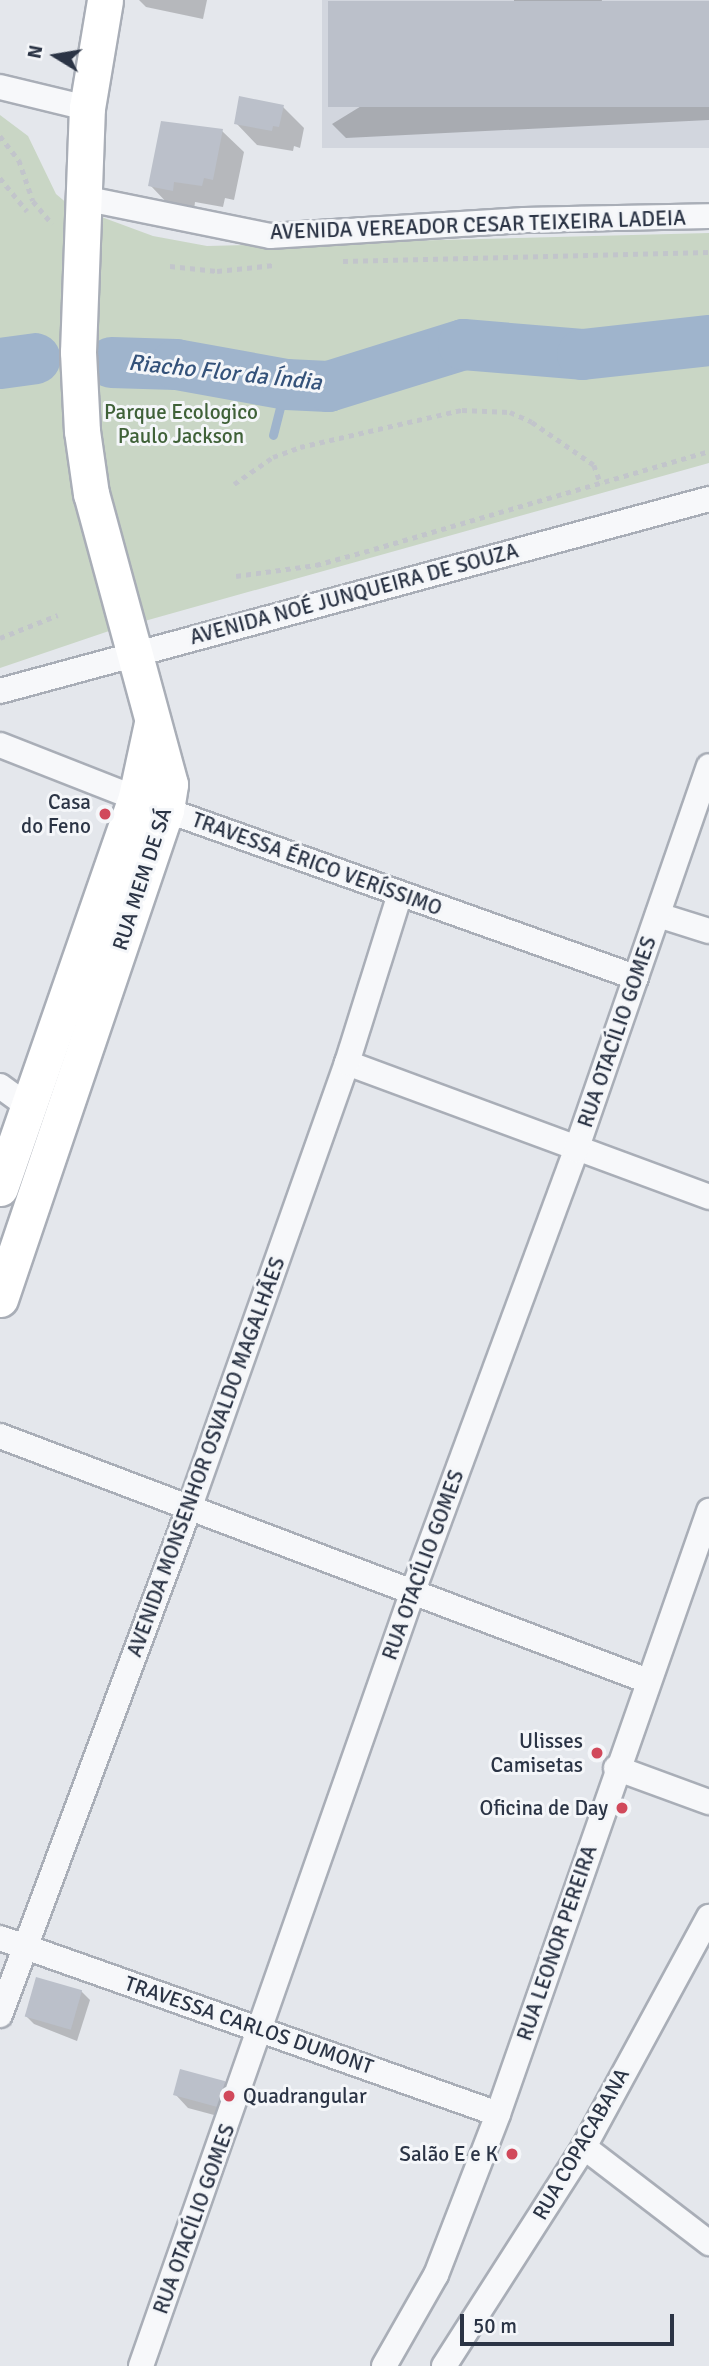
<!DOCTYPE html>
<html>
<head>
<meta charset="utf-8">
<style>
	body { margin:0 }
	#map { position:relative; width:709px; height:2366px; overflow:hidden; background:#e4e7ec; font-family:Signika,sans-serif }
	div>[style] { position:absolute }
	.built>* { inset:0; background:#d2d6de; transform-origin:0 0 }
	.green>* { inset:0; background:#c9d6c5 }
	.shadow>* { inset:0; background:#0003 }
	.stream>* { height:9px; margin:-4.5px; padding:0 4.5px; transform-origin:4.5px; border-radius:4.5px; background:#9fb4cc }
	.river>* { height:51px; margin:-25.5px; padding:0 25.5px; transform-origin:25.5px; border-radius:25.5px; background:#9fb4cc }
	.building>* { inset:0; background:#bbc0ca; transform-origin:0 0 }
	.path>* { height:4.5px; margin-top:-2.25px; transform-origin:0; background:repeating-linear-gradient(90deg,#c2c5cb 0 5px,transparent 0 10px) }
	.roads { filter:drop-shadow(2px 0 #a9aeb7) drop-shadow(-2px 0 #a9aeb7) drop-shadow(0 2px #a9aeb7) drop-shadow(0 -2px #a9aeb7) }
	.street>* { height:24px; margin:-12px; padding:0 12px; transform-origin:12px; border-radius:12px; background:#f7f8fa }
	.secondary>* { height:35px; margin:-17.5px; padding:0 17.5px; transform-origin:17.5px; border-radius:17.5px; background:#fff }
	.dots>* { width:19px; height:19px; translate:-50% -50%; box-sizing:border-box; border:4px solid #f4f6f9; border-radius:50% }
	span { translate:-50% -50%; white-space:nowrap; text-align:center; line-height:1.15; -webkit-text-stroke:6px #f4f6f9; paint-order:stroke }
	.street-label { font-size:21px; color:#2b3445 }
	.park-label { font-size:21px; color:#3f6138 }
	.poi-label { font-size:21px; color:#2b3445 }
	.right { translate:-100% -50%; text-align:right }
	.left { translate:0 -50%; text-align:left }
	.water-label { font-size:23px; color:#34527a; font-style:italic }
	.north { position:absolute; left:21px; top:21px; width:70px; height:70px; -webkit-text-stroke:5px #f4f6f9; paint-order:stroke; rotate:281deg; font-size:19px; font-weight:700; line-height:28px; text-align:center; color:#2b3445 }
	.north::after { content:''; display:block; margin:auto; width:24px; height:32px; background:#2b3445; clip-path:polygon(50% 0,100% 100%,50% 72%,0 100%) }
	.scale { position:absolute; left:460px; top:2314px; width:214px; height:32px; box-sizing:border-box; border:4px solid #2b3445; border-top:0; padding-left:9px; font-size:21px; line-height:24px; white-space:nowrap; color:#2b3445; -webkit-text-stroke:5px #f4f6f9; paint-order:stroke }
</style>
</head>
<body>
<div id="map">
	<div class="built">
		<i style="left:322px;top:0;width:387px;height:148px"></i>
	</div>
	<div class="green">
		<i style="clip-path:polygon(0 115px,28px 136px,56px 194px,69px 205px,153px 236px,207px 246px,709px 233px,709px 463px,109px 631px,0 668px)"></i>
	</div>
	<div class="shadow">
		<i style="clip-path:polygon(139px 0,207px 0,203px 19px,146px 7px)"></i>
		<i style="clip-path:polygon(514px 0,602px 0,600px 8px,709px 3px,709px 120px,346px 138px,332px 124px,513px 13px)"></i>
		<i style="clip-path:polygon(283px 107px,304px 128px,300px 148px,294px 146px,293px 151px,257px 145px,236px 123px)"></i>
		<i style="clip-path:polygon(222px 131px,244px 152px,234px 200px,225px 198px,223px 207px,195px 202px,194px 211px,171px 207px,150px 185px)"></i>
		<i style="clip-path:polygon(81px 1991px,90px 2000px,77px 2041px,34px 2024px,25px 2015px)"></i>
		<i style="clip-path:polygon(224px 2082px,238px 2095px,229px 2119px,188px 2108px,175px 2094px)"></i>
	</div>
	<div class="stream">
		<i style="left:273px;top:435px;width:53px;rotate:-75.7deg"></i>
	</div>
	<div class="river">
		<i style="left:111px;top:362px;width:65px;rotate:1.8deg"></i>
		<i style="left:176px;top:364px;width:112px;rotate:10.3deg"></i>
		<i style="left:286px;top:384px;width:42px;rotate:2.7deg"></i>
		<i style="left:328px;top:386px;width:141px;rotate:-17.3deg"></i>
		<i style="left:463px;top:344px;width:119px;rotate:4.8deg"></i>
		<i style="left:582px;top:354px;width:128px;rotate:-6.3deg"></i>
		<i style="left:0;top:363px;width:35px;rotate:-8deg"></i>
	</div>
	<div class="building">
		<i style="left:709px;top:1px;width:106px;height:381px;rotate:90deg"></i>
		<i style="clip-path:polygon(239px 96px,284px 105px,279px 127px,273px 126px,272px 131px,234px 124px)"></i>
		<i style="clip-path:polygon(161px 121px,223px 129px,213px 180px,204px 178px,202px 186px,174px 182px,173px 191px,148px 186px)"></i>
		<i style="left:36px;top:1977px;width:48px;height:41px;rotate:16deg"></i>
		<i style="left:180px;top:2069px;width:47px;height:27px;rotate:15deg"></i>
	</div>
	<div class="path">
		<i style="left:0;top:136px;width:31px;rotate:52deg"></i>
		<i style="left:19px;top:160px;width:43px;rotate:71.1deg"></i>
		<i style="left:33px;top:201px;width:30px;rotate:50deg"></i>
		<i style="left:0;top:178px;width:43px;rotate:50.7deg"></i>
		<i style="left:343px;top:261px;width:366px;rotate:-1.4deg"></i>
		<i style="left:170px;top:266px;width:47px;rotate:6.1deg"></i>
		<i style="left:217px;top:271px;width:57px;rotate:-6deg"></i>
		<i style="left:234px;top:484px;width:47px;rotate:-34.7deg"></i>
		<i style="left:273px;top:457px;width:29px;rotate:-20deg"></i>
		<i style="left:300px;top:447px;width:166px;rotate:-12.9deg"></i>
		<i style="left:462px;top:410px;width:48px;rotate:2.4deg"></i>
		<i style="left:510px;top:412px;width:24px;rotate:24deg"></i>
		<i style="left:532px;top:422px;width:75px;rotate:34.7deg"></i>
		<i style="left:594px;top:465px;width:20px;rotate:70deg"></i>
		<i style="left:236px;top:576px;width:81px;rotate:-7.8deg"></i>
		<i style="left:316px;top:565px;width:60px;rotate:-15.4deg"></i>
		<i style="left:374px;top:549px;width:349px;rotate:-16.3deg"></i>
		<i style="left:0;top:638px;width:62px;rotate:-21.6deg"></i>
	</div>
	<div class="roads">
		<div class="street">
			<i style="left:0;top:87px;width:89px;rotate:13.6deg"></i>
			<i style="left:83px;top:198px;width:191px;rotate:11.5deg"></i>
			<i style="left:270px;top:236px;width:255px;rotate:-3.6deg"></i>
			<i style="left:524px;top:220px;width:185px;rotate:-1.2deg"></i>
			<i style="left:0;top:691px;width:735px;rotate:-15.15deg"></i>
			<i style="left:0;top:745px;width:178px;rotate:21.4deg"></i>
			<i style="left:166px;top:810px;width:499px;rotate:19.6deg"></i>
			<i style="left:658px;top:915px;width:53px;rotate:17.4deg"></i>
			<i style="left:347px;top:1063px;width:386px;rotate:20.3deg"></i>
			<i style="left:0;top:1086px;width:36px;rotate:36deg"></i>
			<i style="left:0;top:1436px;width:693px;rotate:20.71deg"></i>
			<i style="left:616px;top:1768px;width:99px;rotate:20.1deg"></i>
			<i style="left:0;top:1938px;width:528px;rotate:19.46deg"></i>
			<i style="left:0;top:2015px;width:540px;rotate:-69.52deg"></i>
			<i style="left:189px;top:1509px;width:473px;rotate:-70.5deg"></i>
			<i style="left:347px;top:1063px;width:177px;rotate:-72.6deg"></i>
			<i style="left:584px;top:2147px;width:158px;rotate:37.5deg"></i>
			<i style="left:141px;top:2366px;width:821px;rotate:-70.66deg"></i>
			<i style="left:413px;top:1591px;width:470px;rotate:-69.7deg"></i>
			<i style="left:576px;top:1150px;width:406px;rotate:-70.9deg"></i>
			<i style="left:384px;top:2366px;width:105px;rotate:-60.3deg"></i>
			<i style="left:436px;top:2275px;width:173px;rotate:-68.9deg"></i>
			<i style="left:498px;top:2114px;width:639px;rotate:-70.71deg"></i>
			<i style="left:444px;top:2366px;width:260px;rotate:-57.4deg"></i>
			<i style="left:584px;top:2147px;width:262px;rotate:-61.5deg"></i>
		</div>
		<div class="secondary">
			<i style="left:0;top:1188px;width:414px;rotate:-70.8deg"></i>
			<i style="left:136px;top:797px;width:76px;rotate:-77.8deg"></i>
			<i style="left:0;top:1299px;width:516px;rotate:-71.25deg"></i>
			<i style="left:166px;top:810px;width:26px;rotate:-81deg"></i>
			<i style="left:170px;top:784px;width:301px;rotate:-105.2deg"></i>
			<i style="left:91px;top:494px;width:64px;rotate:-98.1deg"></i>
			<i style="left:82px;top:431px;width:79px;rotate:-92.9deg"></i>
			<i style="left:78px;top:352px;width:244px;rotate:-87.9deg"></i>
			<i style="left:87px;top:108px;width:109px;rotate:-80.5deg"></i>
		</div>
	</div>
	<div class="dots">
		<i style="left:105px;top:814px;background:#d1495b"></i>
		<i style="left:597px;top:1753px;background:#d1495b"></i>
		<i style="left:622px;top:1808px;background:#d1495b"></i>
		<i style="left:229px;top:2096px;background:#d1495b"></i>
		<i style="left:512px;top:2154px;background:#d1495b"></i>
	</div>
	<div class="street-label">
		<span style="left:478px;top:225px;rotate:-2deg">AVENIDA VEREADOR CESAR TEIXEIRA LADEIA</span>
		<span style="left:354px;top:594px;rotate:-15deg">AVENIDA NOÉ JUNQUEIRA DE SOUZA</span>
		<span style="left:317px;top:864px;rotate:20deg">TRAVESSA ÉRICO VERÍSSIMO</span>
		<span style="left:142px;top:879px;rotate:-72deg">RUA MEM DE SÁ</span>
		<span style="left:617px;top:1032px;rotate:-71deg">RUA OTACÍLIO GOMES</span>
		<span style="left:206px;top:1457px;rotate:-70deg">AVENIDA MONSENHOR OSVALDO MAGALHÃES</span>
		<span style="left:423px;top:1565px;rotate:-70deg">RUA OTACÍLIO GOMES</span>
		<span style="left:557px;top:1943px;rotate:-71deg">RUA LEONOR PEREIRA</span>
		<span style="left:249px;top:2025px;rotate:19deg">TRAVESSA CARLOS DUMONT</span>
		<span style="left:581px;top:2144px;rotate:-60deg">RUA COPACABANA</span>
		<span style="left:194px;top:2219px;rotate:-70deg">RUA OTACÍLIO GOMES</span>
	</div>
	<div class="park-label">
		<span style="left:181px;top:424px">Parque Ecologico<br>Paulo Jackson</span>
	</div>
	<div class="poi-label">
		<span class="right" style="left:91px;top:814px">Casa<br>do Feno</span>
		<span class="right" style="left:583px;top:1753px">Ulisses<br>Camisetas</span>
		<span class="right" style="left:608px;top:1808px">Oficina de Day</span>
		<span class="left" style="left:243px;top:2096px">Quadrangular</span>
		<span class="right" style="left:498px;top:2154px">Salão E e K</span>
	</div>
	<div class="water-label">
		<span style="left:225px;top:373px;rotate:6deg">Riacho Flor da Índia</span>
	</div>
	<div class="north">N</div>
	<div class="scale">50 m</div>
</div>
</body>
</html>
